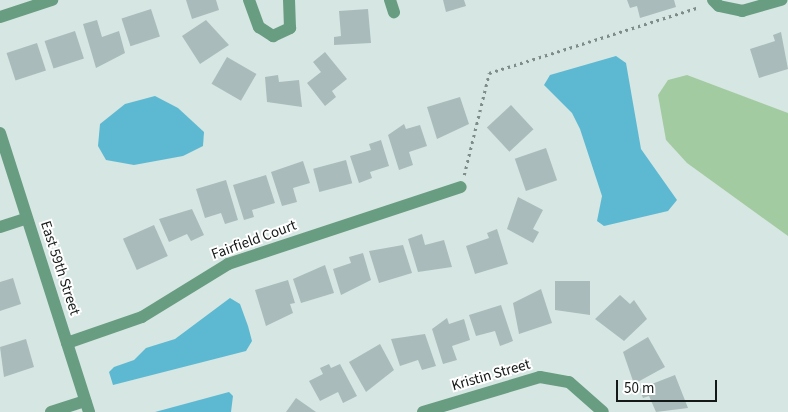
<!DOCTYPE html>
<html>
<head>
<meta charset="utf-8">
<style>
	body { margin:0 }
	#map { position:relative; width:788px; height:412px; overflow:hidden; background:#d6e6e2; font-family:"Source Sans 3",sans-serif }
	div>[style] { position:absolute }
	.green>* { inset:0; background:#a3cba1 }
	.water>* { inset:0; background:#5db9d2 }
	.building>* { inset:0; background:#abb; transform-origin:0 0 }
	.path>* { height:2.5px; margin-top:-1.25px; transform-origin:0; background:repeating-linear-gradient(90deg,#808c89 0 2.5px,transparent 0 6.5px) }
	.minor>* { height:12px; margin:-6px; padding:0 6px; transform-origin:6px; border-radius:6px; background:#689d82 }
	.tertiary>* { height:12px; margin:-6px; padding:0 6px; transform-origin:6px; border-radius:6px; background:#689d82 }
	span { translate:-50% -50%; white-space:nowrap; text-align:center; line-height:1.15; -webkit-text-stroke:4px #fff; paint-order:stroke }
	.street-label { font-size:15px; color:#141918 }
	.scale { position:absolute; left:616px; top:380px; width:101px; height:22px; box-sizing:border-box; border:2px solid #141918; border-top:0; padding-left:6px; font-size:15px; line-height:18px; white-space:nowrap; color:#141918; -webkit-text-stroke:4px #fff; paint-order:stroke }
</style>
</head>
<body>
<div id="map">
	<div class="green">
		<i style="clip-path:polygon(687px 75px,788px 113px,788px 236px,687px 163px,666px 140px,658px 95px,668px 80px)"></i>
	</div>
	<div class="water">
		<i style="clip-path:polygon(616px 56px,626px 63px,641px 149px,677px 200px,668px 211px,604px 226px,597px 221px,602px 196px,580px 129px,572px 113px,544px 85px,550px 75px)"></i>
		<i style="clip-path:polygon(155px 96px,178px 108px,204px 132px,203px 146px,183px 156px,134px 165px,106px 160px,98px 146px,100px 124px,125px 104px)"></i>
		<i style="clip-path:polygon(230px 298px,240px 304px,248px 326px,252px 341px,246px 351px,113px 385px,109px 372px,114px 367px,134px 360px,146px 348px,175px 339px)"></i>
		<i style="clip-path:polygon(229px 392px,233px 396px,231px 412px,155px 412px)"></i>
	</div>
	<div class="building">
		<i style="clip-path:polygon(186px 0,216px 0,219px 10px,192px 19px)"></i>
		<i style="clip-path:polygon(443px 0,464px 0,466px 6px,446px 12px)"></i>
		<i style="clip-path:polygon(627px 0,674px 0,676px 7px,640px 18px,637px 6px,630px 8px)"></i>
		<i style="left:151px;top:9px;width:29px;height:31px;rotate:72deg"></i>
		<i style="clip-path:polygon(368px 9px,371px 43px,334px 45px,334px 37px,341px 36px,339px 11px)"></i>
		<i style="clip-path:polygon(97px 20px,102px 37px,119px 31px,125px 53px,96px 68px,83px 24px)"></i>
		<i style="clip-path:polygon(206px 20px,229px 45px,200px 64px,182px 36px)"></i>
		<i style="left:75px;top:31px;width:29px;height:32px;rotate:72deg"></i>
		<i style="clip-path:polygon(781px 32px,788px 69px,759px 78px,750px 49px,775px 41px,773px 35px)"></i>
		<i style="left:37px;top:43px;width:29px;height:32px;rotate:72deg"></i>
		<i style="clip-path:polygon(325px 52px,347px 79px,332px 91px,336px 97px,325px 106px,307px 83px,321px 72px,313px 62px)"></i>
		<i style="left:227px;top:57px;width:34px;height:31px;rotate:30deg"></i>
		<i style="clip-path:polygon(278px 75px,279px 82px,299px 80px,302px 107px,267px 102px,265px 77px)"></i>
		<i style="clip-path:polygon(460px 97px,469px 124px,437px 139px,427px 107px)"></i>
		<i style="left:511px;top:105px;width:33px;height:33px;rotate:47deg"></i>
		<i style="clip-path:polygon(404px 124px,406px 129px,420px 125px,427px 146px,409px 152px,413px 165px,399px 170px,388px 135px)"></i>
		<i style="clip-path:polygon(381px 140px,389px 166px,370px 172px,372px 178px,359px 183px,350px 156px,371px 150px,369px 144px)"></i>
		<i style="left:546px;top:148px;width:34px;height:33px;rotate:71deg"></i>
		<i style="left:346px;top:160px;width:24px;height:34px;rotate:75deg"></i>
		<i style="clip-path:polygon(303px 161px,310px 183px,293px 188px,297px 202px,282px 206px,271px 172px)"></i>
		<i style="clip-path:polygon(266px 175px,275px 203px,252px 210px,254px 217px,244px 220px,233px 185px)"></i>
		<i style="clip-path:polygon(226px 180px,238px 220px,225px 224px,221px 213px,205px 218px,196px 189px)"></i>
		<i style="clip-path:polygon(518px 197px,543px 210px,533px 229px,539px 232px,533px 243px,507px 229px)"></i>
		<i style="clip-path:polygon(192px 209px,204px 235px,191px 241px,187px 234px,169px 242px,159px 219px)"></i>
		<i style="left:154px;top:225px;width:34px;height:34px;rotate:66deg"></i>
		<i style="clip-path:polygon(497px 229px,508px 264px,475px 274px,466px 246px,489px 238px,487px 233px)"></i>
		<i style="clip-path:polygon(422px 234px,425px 245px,444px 240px,452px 267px,418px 272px,408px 239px)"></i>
		<i style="clip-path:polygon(403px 245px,412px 273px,379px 283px,369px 251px)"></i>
		<i style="clip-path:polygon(363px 253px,371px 280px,341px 295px,333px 269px,351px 263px,349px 257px)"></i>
		<i style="clip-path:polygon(325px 265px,334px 293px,301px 303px,293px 279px)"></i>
		<i style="clip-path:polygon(13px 278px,21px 304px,0 311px,0 282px)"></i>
		<i style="clip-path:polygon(288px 280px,295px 303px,290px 304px,293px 313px,266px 326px,255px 290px)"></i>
		<i style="clip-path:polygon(555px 281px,590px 281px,590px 315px,555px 310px)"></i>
		<i style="clip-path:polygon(541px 289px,552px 323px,519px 334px,513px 303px)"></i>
		<i style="clip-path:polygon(620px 295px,630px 304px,634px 300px,647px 319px,624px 341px,595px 319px)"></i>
		<i style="clip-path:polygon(501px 305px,513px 341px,500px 346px,495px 331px,476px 336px,469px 315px)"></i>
		<i style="clip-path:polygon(447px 318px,449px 324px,464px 319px,470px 340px,452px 346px,457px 360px,443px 364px,432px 329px)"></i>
		<i style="clip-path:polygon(425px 334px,436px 366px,422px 370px,418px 360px,400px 366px,391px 339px)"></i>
		<i style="clip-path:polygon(648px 337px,665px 367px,634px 384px,623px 352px)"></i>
		<i style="clip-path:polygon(26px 339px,34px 367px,4px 377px,0 347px)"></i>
		<i style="clip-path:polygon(380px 344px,394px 370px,366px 392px,349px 362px)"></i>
		<i style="clip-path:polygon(329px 364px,331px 368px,340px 364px,357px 396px,343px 403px,338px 392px,320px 401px,309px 381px,323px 374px,320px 368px)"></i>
		<i style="clip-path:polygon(675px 375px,688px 408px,656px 412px,649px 396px,643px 398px,639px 389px)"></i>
		<i style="clip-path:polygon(296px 398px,316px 412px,286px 412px)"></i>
	</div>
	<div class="path">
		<i style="left:464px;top:175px;width:105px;rotate:-76.2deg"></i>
		<i style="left:489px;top:73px;width:218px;rotate:-17.4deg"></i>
	</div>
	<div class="minor">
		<i style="left:249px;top:0;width:29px;rotate:70deg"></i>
		<i style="left:259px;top:27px;width:17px;rotate:33deg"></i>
		<i style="left:273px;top:36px;width:19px;rotate:-25deg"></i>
		<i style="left:290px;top:28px;width:28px;rotate:-92deg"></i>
		<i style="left:390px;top:0;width:13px;rotate:72deg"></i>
		<i style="left:713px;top:0;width:8px;rotate:45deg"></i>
		<i style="left:719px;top:6px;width:24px;rotate:12deg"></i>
		<i style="left:742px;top:11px;width:41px;rotate:-15.8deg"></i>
		<i style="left:0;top:17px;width:55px;rotate:-18.1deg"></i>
		<i style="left:0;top:227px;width:28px;rotate:-18deg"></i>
		<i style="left:67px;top:343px;width:79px;rotate:-19.1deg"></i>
		<i style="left:142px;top:317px;width:101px;rotate:-31.6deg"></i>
		<i style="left:228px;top:264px;width:245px;rotate:-18.3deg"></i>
		<i style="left:51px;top:412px;width:36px;rotate:-18deg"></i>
		<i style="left:423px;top:412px;width:122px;rotate:-16.7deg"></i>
		<i style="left:540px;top:377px;width:29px;rotate:10deg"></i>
		<i style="left:569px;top:382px;width:45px;rotate:41.4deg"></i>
	</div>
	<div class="tertiary">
		<i style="left:0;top:133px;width:293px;rotate:72.3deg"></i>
	</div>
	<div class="street-label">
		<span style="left:254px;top:240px;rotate:-20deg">Fairfield Court</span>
		<span style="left:60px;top:268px;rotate:72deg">East 59th Street</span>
		<span style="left:491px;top:375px;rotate:-16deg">Kristin Street</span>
	</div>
	<div class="scale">50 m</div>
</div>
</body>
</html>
